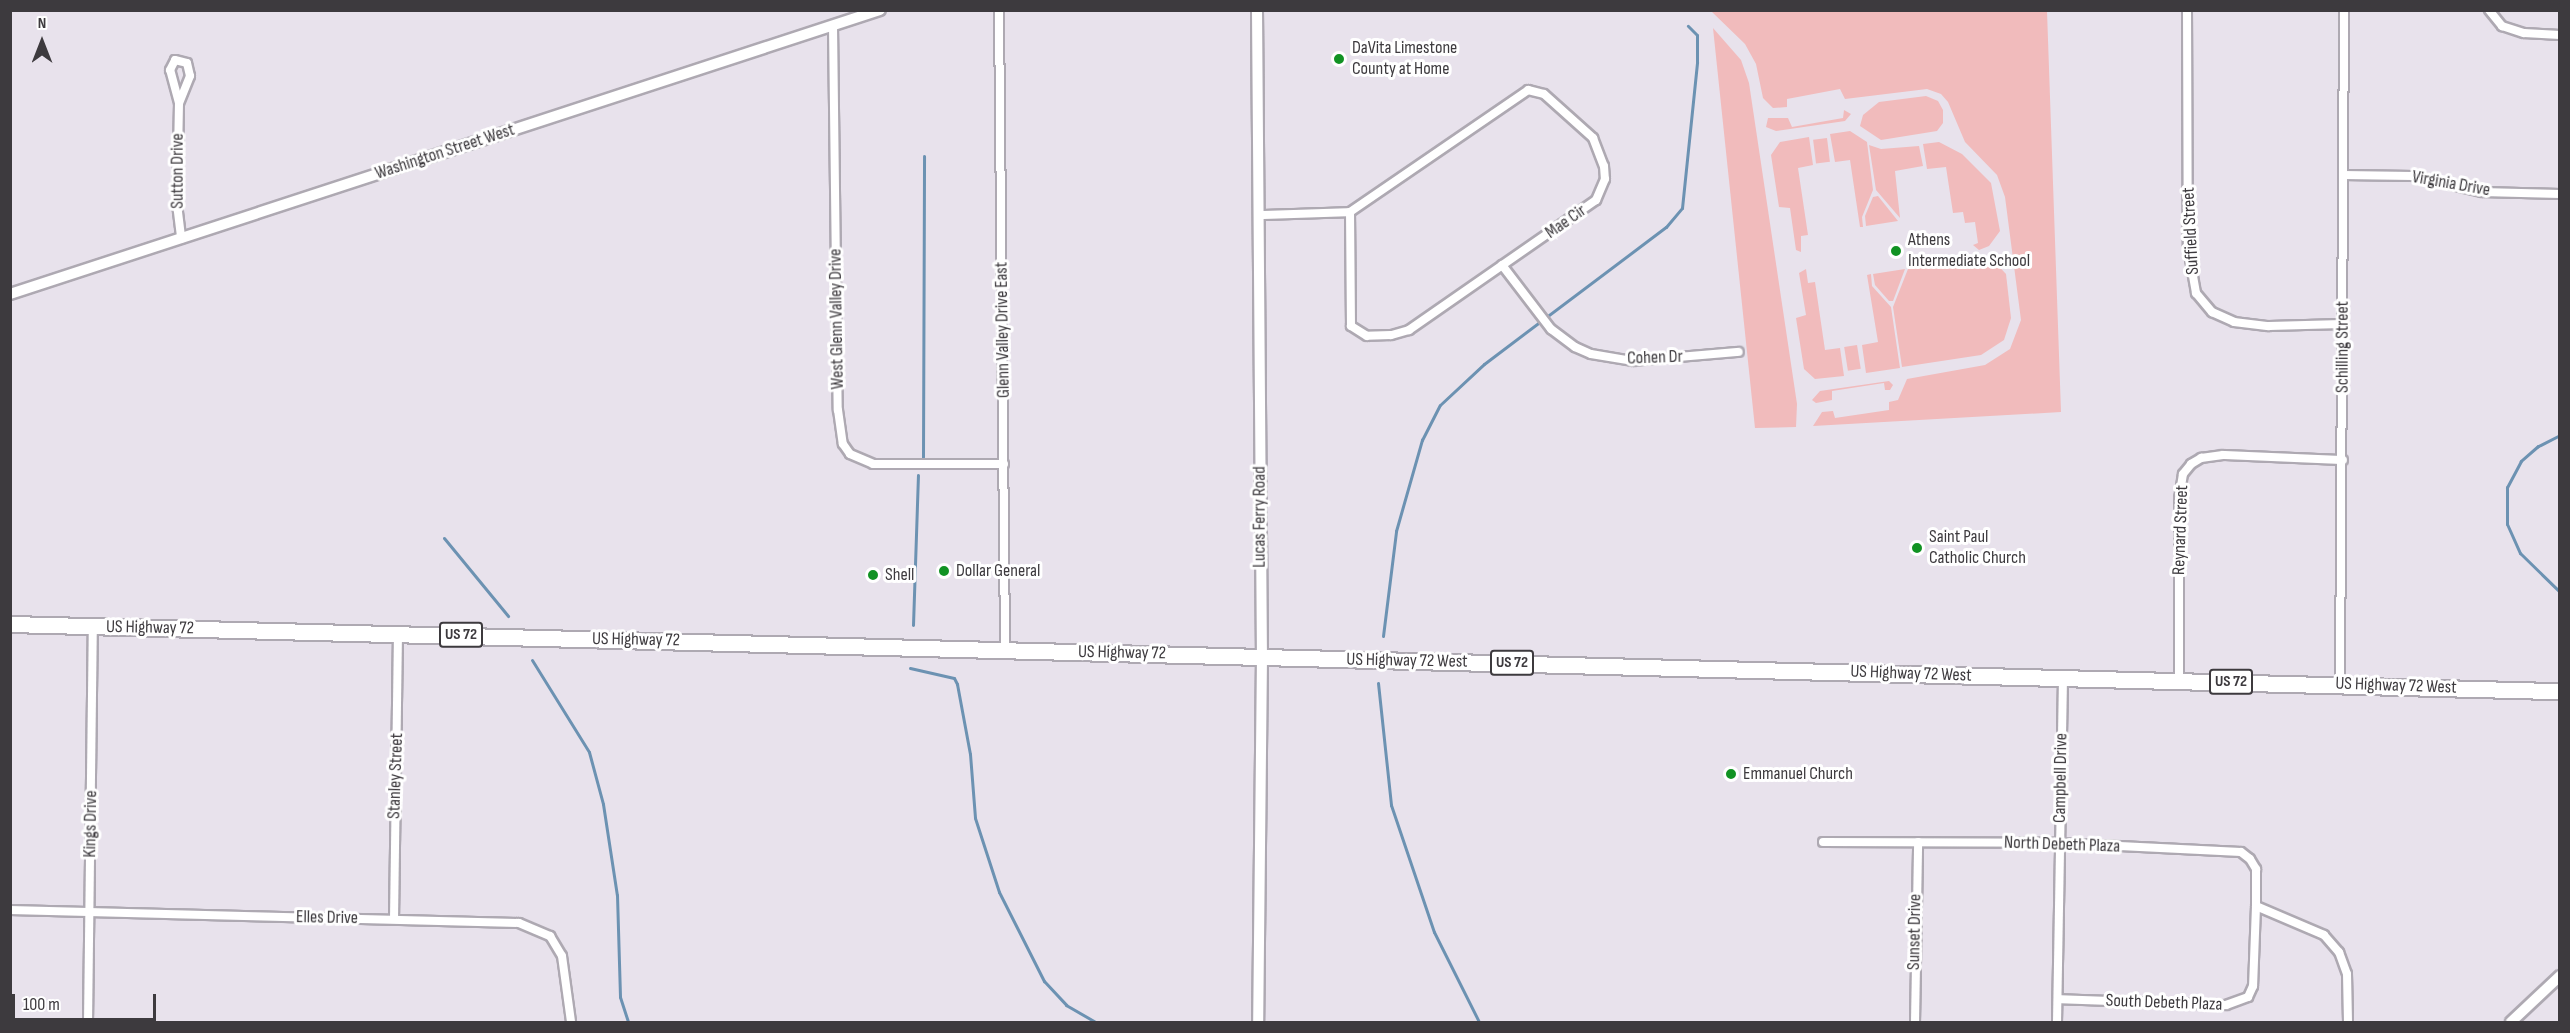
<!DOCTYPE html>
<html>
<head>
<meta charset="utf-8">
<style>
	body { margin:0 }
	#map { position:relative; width:2570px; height:1033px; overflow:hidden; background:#e8e2ec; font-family:"Sofia Sans Condensed",sans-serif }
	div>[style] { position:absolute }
	.green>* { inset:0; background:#f1bbbc; transform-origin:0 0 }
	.stream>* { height:3px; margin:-1.5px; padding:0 1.5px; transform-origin:1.5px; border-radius:1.5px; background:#6c92b2 }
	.roads { filter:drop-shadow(2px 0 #aea9b2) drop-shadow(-2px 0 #aea9b2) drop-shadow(0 2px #aea9b2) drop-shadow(0 -2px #aea9b2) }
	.street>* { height:8px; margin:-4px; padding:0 4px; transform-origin:4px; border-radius:4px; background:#fff }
	.secondary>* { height:10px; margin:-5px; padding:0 5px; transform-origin:5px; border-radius:5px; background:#fff }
	.highway>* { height:15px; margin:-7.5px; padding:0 7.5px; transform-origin:7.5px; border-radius:7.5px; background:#fff }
	.dots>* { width:16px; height:16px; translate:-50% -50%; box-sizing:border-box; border:3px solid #fff; border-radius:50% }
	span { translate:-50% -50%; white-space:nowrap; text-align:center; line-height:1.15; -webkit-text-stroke:6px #fff; paint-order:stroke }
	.shield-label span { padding:2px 4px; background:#fff; border:2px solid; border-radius:4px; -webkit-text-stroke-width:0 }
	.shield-label { font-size:16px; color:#3d3a3e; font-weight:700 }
	.poi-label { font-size:18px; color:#3d3a3e }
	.left { translate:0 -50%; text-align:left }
	.street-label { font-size:18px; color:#3d3a3e }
	.frame { position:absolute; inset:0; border:12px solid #3d3a3e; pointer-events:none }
	.north { position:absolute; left:12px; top:12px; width:60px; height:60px; -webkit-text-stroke:4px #fff; paint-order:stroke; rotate:0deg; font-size:16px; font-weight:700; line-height:24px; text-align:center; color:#3d3a3e }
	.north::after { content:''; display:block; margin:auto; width:21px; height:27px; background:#3d3a3e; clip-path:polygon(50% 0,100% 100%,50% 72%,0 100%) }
	.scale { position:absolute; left:12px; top:994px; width:144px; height:27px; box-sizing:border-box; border:3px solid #3d3a3e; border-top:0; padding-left:8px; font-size:18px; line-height:21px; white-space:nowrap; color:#3d3a3e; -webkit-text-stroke:4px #fff; paint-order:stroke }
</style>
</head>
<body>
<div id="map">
	<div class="green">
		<i style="clip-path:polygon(1711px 11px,2047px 11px,2061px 412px,1813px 426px,1822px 412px,1833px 411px,1835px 418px,1889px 410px,1889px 402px,1898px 400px,1907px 379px,1985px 365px,2010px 349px,2021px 320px,2005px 197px,1997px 175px,1965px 142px,1948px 102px,1941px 94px,1927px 89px,1845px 99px,1840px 89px,1787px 99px,1787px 107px,1773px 108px,1763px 98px,1756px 64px,1745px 44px)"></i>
		<i style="clip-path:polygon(1713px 28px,1741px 60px,1749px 83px,1797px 404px,1796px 427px,1755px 428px)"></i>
		<i style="clip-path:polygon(1926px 96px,1938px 101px,1943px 110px,1943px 123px,1937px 131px,1881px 140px,1860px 126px,1863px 115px,1879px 102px)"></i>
		<i style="clip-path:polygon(1844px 110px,1851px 114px,1845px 121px,1776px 131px,1766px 127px,1768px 118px,1788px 118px,1792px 127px,1843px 118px)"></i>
		<i style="clip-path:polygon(1850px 131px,1867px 142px,1873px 190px,1862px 217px,1863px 227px,1860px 227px,1850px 160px,1835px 162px,1830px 134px)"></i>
		<i style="clip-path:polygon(1809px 137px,1813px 165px,1798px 168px,1808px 235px,1801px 236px,1801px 252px,1796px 250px,1790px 208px,1779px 207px,1771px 155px,1780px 142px)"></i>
		<i style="left:1827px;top:138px;width:24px;height:14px;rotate:83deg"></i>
		<i style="clip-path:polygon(1939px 142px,1962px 154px,1991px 183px,2000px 231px,1989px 246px,1979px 250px,1973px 245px,1978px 243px,1975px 222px,1965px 223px,1963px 212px,1953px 213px,1946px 167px,1927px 169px,1923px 144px)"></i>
		<i style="clip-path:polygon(1869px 145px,1881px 149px,1919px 146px,1923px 166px,1895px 171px,1900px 218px,1876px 190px)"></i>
		<i style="clip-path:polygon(1878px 196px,1898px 221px,1866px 226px,1865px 216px,1873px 197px)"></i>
		<i style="clip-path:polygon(1978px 257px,1990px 257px,2006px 274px,2011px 318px,2004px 340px,1981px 355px,1902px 367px,1893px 307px,1908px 269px)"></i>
		<i style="clip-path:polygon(1806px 269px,1808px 283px,1815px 282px,1825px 350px,1840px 348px,1844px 376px,1815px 379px,1804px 369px,1796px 318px,1806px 315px,1799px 273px)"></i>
		<i style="clip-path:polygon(1905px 269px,1893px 301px,1889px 301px,1875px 285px,1873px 274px)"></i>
		<i style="clip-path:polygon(1871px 274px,1872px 286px,1891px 307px,1900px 368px,1866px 373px,1862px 345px,1878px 342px,1867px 275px)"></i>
		<i style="left:1857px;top:345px;width:24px;height:13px;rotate:81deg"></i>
		<i style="clip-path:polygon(1889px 381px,1893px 385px,1890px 390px,1885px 390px,1884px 383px,1832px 391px,1832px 400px,1816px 403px,1812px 400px,1820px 391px)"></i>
	</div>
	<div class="stream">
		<i style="left:2560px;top:435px;width:25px;rotate:153deg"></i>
		<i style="left:2538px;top:446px;width:23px;rotate:139deg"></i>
		<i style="left:2521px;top:461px;width:30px;rotate:118deg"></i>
		<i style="left:2507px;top:487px;width:37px;rotate:90deg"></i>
		<i style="left:2507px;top:524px;width:32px;rotate:66deg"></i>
		<i style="left:2520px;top:553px;width:56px;rotate:44.3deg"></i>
		<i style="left:923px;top:457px;width:301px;rotate:-89.8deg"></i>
		<i style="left:444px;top:538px;width:101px;rotate:50.6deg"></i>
		<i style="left:913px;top:625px;width:150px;rotate:-88.1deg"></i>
		<i style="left:1383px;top:636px;width:106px;rotate:-82.9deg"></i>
		<i style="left:1396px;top:531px;width:95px;rotate:-74.1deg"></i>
		<i style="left:1422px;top:440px;width:39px;rotate:-63deg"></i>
		<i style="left:1440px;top:405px;width:60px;rotate:-43deg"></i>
		<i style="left:1484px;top:364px;width:228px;rotate:-37deg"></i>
		<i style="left:1666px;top:227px;width:25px;rotate:-50deg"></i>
		<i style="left:1682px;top:208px;width:147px;rotate:-84.1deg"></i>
		<i style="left:1697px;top:62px;width:27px;rotate:-90deg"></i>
		<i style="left:1697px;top:35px;width:13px;rotate:-135deg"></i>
		<i style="left:532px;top:660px;width:108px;rotate:58.2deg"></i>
		<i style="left:589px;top:752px;width:54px;rotate:74.9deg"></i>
		<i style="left:603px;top:804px;width:92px;rotate:81.3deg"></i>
		<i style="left:617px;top:895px;width:102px;rotate:88.3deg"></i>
		<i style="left:620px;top:997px;width:26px;rotate:72deg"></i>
		<i style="left:910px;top:668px;width:45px;rotate:12.8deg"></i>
		<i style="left:954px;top:678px;width:7px;rotate:63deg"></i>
		<i style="left:957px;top:684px;width:71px;rotate:79.5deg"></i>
		<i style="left:970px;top:754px;width:64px;rotate:85.5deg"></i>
		<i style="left:975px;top:818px;width:78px;rotate:72deg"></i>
		<i style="left:999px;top:892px;width:100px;rotate:63.2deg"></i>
		<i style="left:1044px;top:981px;width:33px;rotate:47deg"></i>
		<i style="left:1066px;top:1005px;width:34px;rotate:30deg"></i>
		<i style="left:1378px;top:683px;width:123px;rotate:83.9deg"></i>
		<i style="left:1391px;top:805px;width:134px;rotate:71.3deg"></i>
		<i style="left:1434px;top:932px;width:101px;rotate:63.4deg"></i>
	</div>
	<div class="roads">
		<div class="street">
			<i style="left:999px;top:10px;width:640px;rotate:89.46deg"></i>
			<i style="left:2187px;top:10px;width:238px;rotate:89.8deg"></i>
			<i style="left:2188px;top:248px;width:46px;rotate:79.9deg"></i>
			<i style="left:2196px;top:293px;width:25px;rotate:50deg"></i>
			<i style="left:2212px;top:312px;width:24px;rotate:24deg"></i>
			<i style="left:2234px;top:322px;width:35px;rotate:7deg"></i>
			<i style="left:2269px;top:326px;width:73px;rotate:-1.6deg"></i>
			<i style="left:2489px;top:10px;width:21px;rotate:51deg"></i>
			<i style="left:2502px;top:26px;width:23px;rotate:18deg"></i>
			<i style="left:2524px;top:33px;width:36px;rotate:3deg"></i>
			<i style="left:833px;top:26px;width:384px;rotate:89.3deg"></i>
			<i style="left:838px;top:410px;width:34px;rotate:82deg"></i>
			<i style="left:843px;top:444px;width:12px;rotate:55deg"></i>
			<i style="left:850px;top:454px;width:25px;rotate:23deg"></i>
			<i style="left:873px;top:464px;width:131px"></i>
			<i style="left:175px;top:60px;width:12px;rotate:14deg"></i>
			<i style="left:187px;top:63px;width:13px;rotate:77deg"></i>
			<i style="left:190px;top:76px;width:29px;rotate:112deg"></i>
			<i style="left:179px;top:103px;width:34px;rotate:-105deg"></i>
			<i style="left:170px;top:70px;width:11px;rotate:-63deg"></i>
			<i style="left:179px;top:103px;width:101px;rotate:91.1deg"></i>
			<i style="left:177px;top:204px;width:35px;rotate:83deg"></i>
			<i style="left:2343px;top:175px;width:70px;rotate:0.8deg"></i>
			<i style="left:2413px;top:176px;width:71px;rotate:13.1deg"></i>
			<i style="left:2482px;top:192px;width:78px;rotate:1.5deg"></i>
			<i style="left:1260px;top:215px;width:90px;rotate:-1.9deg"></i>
			<i style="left:1350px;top:212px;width:216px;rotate:-34.4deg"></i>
			<i style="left:1528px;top:90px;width:16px;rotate:14deg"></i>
			<i style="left:1544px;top:94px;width:66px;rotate:41.9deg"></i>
			<i style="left:1593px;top:138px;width:30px;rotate:69deg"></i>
			<i style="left:1604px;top:166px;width:13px;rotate:86deg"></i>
			<i style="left:1605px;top:179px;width:23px;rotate:113deg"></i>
			<i style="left:1596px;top:200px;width:228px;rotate:145.2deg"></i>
			<i style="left:1409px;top:330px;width:19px;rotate:164deg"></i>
			<i style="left:1391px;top:335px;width:24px;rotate:178deg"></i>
			<i style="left:1367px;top:336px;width:19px;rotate:-148deg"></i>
			<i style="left:1351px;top:326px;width:114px;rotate:-90.5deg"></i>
			<i style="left:1502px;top:265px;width:81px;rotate:52.6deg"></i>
			<i style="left:1551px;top:329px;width:30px;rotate:37deg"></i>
			<i style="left:1575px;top:347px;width:17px;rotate:24deg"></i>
			<i style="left:1591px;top:354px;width:43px;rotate:9.5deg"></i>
			<i style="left:1633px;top:361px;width:106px;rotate:-4.9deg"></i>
			<i style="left:2179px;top:681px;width:182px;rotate:-90deg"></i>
			<i style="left:2179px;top:499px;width:25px;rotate:-81deg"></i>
			<i style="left:2183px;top:474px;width:13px;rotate:-51deg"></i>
			<i style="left:2191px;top:464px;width:12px;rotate:-31deg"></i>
			<i style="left:2201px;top:458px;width:22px;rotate:-8deg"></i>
			<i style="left:2223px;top:455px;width:120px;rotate:2.4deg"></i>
			<i style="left:2340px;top:684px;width:674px;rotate:-89.66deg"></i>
			<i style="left:1823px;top:842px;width:236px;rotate:0.2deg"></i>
			<i style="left:2059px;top:843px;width:182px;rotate:2.8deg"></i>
			<i style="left:2241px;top:852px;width:11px;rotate:38deg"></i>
			<i style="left:2250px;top:859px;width:12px;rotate:59deg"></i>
			<i style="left:2256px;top:869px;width:37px;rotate:90deg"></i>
			<i style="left:2256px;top:906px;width:80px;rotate:92.1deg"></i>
			<i style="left:2253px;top:986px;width:12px;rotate:114deg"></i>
			<i style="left:2248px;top:997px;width:23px;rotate:160deg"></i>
			<i style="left:2226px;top:1005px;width:168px;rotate:-178deg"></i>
			<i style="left:2256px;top:906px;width:74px;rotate:23.1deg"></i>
			<i style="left:2324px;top:935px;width:23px;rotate:49deg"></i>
			<i style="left:2339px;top:952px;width:23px;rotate:70deg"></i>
			<i style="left:2347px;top:974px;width:48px;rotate:88.8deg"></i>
			<i style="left:10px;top:910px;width:509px;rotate:1.46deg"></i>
			<i style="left:519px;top:923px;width:34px;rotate:23deg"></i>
			<i style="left:550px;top:936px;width:23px;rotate:59deg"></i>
			<i style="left:562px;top:956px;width:67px;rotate:82.2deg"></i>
			<i style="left:394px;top:919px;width:285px;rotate:-89.2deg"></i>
			<i style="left:88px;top:1022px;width:396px;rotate:-89.3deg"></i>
			<i style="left:1915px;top:1022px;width:180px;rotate:-89deg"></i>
			<i style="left:2057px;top:1022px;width:344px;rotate:-89deg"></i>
		</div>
		<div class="secondary">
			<i style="left:1257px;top:10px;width:646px;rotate:89.56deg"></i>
			<i style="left:1262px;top:656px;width:366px;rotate:90.6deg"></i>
			<i style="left:10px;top:294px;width:915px;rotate:-18.08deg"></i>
			<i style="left:2511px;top:1022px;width:67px;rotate:-43.2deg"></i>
		</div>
		<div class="highway">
			<i style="left:10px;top:624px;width:2551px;rotate:1.51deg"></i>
		</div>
	</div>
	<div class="dots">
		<i style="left:1339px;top:59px;background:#119223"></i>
		<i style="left:1896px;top:251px;background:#119223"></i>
		<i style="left:1917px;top:548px;background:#119223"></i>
		<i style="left:944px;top:571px;background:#119223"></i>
		<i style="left:873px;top:575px;background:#119223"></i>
		<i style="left:1731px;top:774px;background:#119223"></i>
	</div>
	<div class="shield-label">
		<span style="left:461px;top:635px">US 72</span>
		<span style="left:1512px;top:663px">US 72</span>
		<span style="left:2231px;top:682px">US 72</span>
	</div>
	<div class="poi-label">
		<span class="left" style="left:1352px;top:59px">DaVita Limestone<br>County at Home</span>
		<span class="left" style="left:1908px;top:251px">Athens<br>Intermediate School</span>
		<span class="left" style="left:1929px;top:548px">Saint Paul<br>Catholic Church</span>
		<span class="left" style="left:956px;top:571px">Dollar General</span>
		<span class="left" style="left:885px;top:575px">Shell</span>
		<span class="left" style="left:1743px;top:774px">Emmanuel Church</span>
	</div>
	<div class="street-label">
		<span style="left:445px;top:152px;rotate:-18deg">Washington Street West</span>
		<span style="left:178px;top:171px;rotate:-90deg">Sutton Drive</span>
		<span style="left:2451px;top:184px;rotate:10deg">Virginia Drive</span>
		<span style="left:1566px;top:222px;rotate:-35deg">Mae Cir</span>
		<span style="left:2191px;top:231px;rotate:-93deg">Suffield Street</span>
		<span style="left:837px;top:319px;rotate:-91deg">West Glenn Valley Drive</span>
		<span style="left:1003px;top:330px;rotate:-91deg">Glenn Valley Drive East</span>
		<span style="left:2343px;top:347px;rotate:-90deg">Schilling Street</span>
		<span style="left:1655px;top:358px;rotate:-2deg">Cohen Dr</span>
		<span style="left:1260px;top:517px;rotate:-90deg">Lucas Ferry Road</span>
		<span style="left:2181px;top:530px;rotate:-88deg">Reynard Street</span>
		<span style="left:150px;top:628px;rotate:1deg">US Highway 72</span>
		<span style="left:636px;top:640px;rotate:1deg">US Highway 72</span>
		<span style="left:1122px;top:653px;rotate:1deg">US Highway 72</span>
		<span style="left:1407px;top:661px;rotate:1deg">US Highway 72 West</span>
		<span style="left:1911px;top:674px;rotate:2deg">US Highway 72 West</span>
		<span style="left:2396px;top:686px;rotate:2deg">US Highway 72 West</span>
		<span style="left:396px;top:776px;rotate:-88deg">Stanley Street</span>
		<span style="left:2061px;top:778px;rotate:-89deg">Campbell Drive</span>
		<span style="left:91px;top:824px;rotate:-89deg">Kings Drive</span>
		<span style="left:2062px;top:845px;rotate:2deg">North Debeth Plaza</span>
		<span style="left:327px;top:918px;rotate:1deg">Elles Drive</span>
		<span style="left:1915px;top:932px;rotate:-89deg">Sunset Drive</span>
		<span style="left:2164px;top:1003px;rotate:2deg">South Debeth Plaza</span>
	</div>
	<div class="frame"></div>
	<div class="north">N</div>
	<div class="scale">100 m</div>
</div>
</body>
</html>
